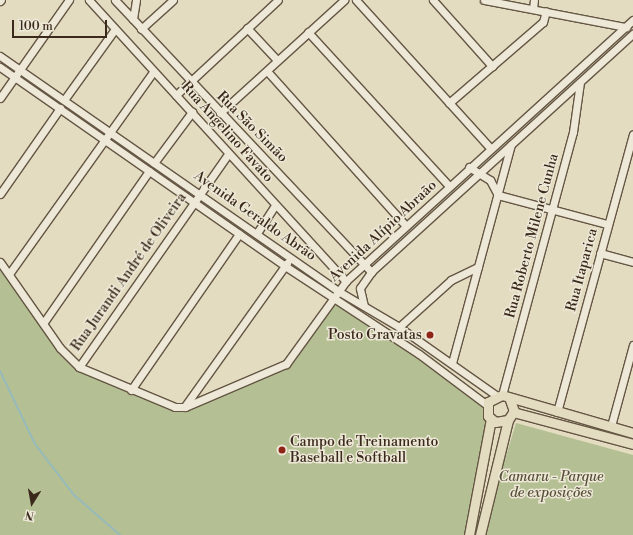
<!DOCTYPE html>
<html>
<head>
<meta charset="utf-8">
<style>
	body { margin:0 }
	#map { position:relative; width:633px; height:535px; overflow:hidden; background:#e4dcc1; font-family:"Libre Bodoni",serif }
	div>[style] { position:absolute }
	.green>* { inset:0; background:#b4c093 }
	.stream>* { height:2px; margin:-1px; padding:0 1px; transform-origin:1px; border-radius:1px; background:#97baba }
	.roads { filter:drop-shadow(1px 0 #655644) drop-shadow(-1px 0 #655644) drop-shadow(0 1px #655644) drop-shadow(0 -1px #655644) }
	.minor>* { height:7px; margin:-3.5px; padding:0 3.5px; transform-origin:3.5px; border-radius:3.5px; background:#ede8d7 }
	.major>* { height:9px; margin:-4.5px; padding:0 4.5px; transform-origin:4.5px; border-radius:4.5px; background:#e4dcc1 }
	.dots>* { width:11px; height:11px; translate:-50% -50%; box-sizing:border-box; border:2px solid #ede8d7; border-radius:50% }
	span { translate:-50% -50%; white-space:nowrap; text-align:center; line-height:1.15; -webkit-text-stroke:3px #ede8d7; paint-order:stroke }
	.street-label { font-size:14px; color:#3b2a1b }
	.poi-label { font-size:14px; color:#3b2a1b }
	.right { translate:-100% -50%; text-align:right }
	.left { translate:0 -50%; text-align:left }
	.park-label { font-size:14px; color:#595039; font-style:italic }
	.north { position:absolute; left:12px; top:483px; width:40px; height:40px; -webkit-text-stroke:3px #ede8d7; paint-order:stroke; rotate:191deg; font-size:11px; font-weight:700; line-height:16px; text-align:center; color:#3b2a1b }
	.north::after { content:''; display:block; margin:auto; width:14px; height:18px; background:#3b2a1b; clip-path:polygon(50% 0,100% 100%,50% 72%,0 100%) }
	.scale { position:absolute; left:12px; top:20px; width:95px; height:18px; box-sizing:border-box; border:2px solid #3b2a1b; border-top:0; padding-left:5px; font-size:12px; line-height:14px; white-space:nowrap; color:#3b2a1b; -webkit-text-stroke:3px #ede8d7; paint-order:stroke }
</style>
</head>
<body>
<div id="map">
	<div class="green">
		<i style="clip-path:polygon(0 262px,60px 348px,79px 367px,175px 407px,221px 397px,286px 364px,332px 297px,419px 354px,483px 407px,489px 420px,469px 535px,0 535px)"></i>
		<i style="clip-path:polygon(516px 423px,633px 455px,633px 535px,486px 535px,492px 502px)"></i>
	</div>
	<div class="stream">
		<i style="left:0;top:371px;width:81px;rotate:64.4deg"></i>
		<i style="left:35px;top:444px;width:64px;rotate:52.6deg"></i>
		<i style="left:74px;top:495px;width:61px;rotate:41deg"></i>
	</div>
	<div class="roads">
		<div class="minor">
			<i style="left:89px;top:0;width:381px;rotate:47.6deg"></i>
			<i style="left:115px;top:0;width:374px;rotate:46.7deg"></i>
			<i style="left:356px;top:0;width:200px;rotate:47.8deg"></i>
			<i style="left:433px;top:0;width:89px;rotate:48.2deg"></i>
			<i style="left:484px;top:0;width:145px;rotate:10.8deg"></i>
			<i style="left:0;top:1px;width:1px;rotate:-45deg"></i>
			<i style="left:533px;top:9px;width:9px;rotate:-84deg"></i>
			<i style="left:133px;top:19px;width:19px;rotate:-81deg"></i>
			<i style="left:247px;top:28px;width:44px;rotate:46.8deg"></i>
			<i style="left:141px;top:29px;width:43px;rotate:-42.2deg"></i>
			<i style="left:308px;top:32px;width:209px;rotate:47.5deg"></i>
			<i style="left:0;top:56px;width:412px;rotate:34.8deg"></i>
			<i style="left:338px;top:291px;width:71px;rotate:30.5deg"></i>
			<i style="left:399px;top:327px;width:120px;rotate:35.1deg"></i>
			<i style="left:0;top:67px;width:348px;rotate:34.9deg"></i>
			<i style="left:285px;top:266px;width:160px;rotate:33.3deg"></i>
			<i style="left:419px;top:354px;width:85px;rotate:36.9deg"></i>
			<i style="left:267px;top:71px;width:207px;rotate:48.1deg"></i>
			<i style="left:176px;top:95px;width:139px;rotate:-43deg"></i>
			<i style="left:0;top:98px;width:120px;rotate:-54.9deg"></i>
			<i style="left:64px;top:100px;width:87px;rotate:-54.3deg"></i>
			<i style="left:449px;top:103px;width:124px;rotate:-40.8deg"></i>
			<i style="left:543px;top:22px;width:11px;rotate:-75deg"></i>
			<i style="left:220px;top:113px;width:168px;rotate:-42.3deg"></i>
			<i style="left:154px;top:163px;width:64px;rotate:-53.3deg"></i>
			<i style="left:469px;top:167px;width:25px;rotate:32deg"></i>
			<i style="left:490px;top:180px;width:17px;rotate:62deg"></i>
			<i style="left:0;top:194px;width:105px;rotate:-55.1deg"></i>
			<i style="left:498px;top:195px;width:113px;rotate:14.9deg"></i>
			<i style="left:257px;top:233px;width:33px;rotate:-57deg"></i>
			<i style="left:600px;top:253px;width:34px;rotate:15deg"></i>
			<i style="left:0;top:262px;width:105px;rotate:55.1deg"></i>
			<i style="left:60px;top:348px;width:27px;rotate:45deg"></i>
			<i style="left:79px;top:367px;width:104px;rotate:22.6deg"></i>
			<i style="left:175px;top:407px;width:10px"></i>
			<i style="left:185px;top:407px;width:110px;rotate:-23.1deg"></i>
			<i style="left:286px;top:364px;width:102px;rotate:-54.1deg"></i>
			<i style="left:346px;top:281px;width:388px;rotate:-42.3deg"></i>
			<i style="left:9px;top:274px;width:249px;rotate:-54.5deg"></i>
			<i style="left:364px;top:306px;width:18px;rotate:-103deg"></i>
			<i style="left:360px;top:288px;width:19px;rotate:-55deg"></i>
			<i style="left:371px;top:272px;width:354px;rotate:-42.3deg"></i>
			<i style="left:44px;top:322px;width:184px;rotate:-55.2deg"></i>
			<i style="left:399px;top:327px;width:70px;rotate:-42.1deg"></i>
			<i style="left:451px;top:280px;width:30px;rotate:-26deg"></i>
			<i style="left:452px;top:363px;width:226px;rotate:-74.9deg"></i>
			<i style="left:79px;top:367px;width:260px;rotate:-55deg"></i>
			<i style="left:131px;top:390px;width:190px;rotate:-55.3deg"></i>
			<i style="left:502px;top:395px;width:272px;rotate:-74.9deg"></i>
			<i style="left:573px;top:132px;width:50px;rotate:-82deg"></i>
			<i style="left:185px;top:406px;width:176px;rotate:-54.5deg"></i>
			<i style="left:557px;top:412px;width:288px;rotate:-74.7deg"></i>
			<i style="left:611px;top:426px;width:84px;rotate:-74.8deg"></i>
		</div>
		<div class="major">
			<i style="left:510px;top:400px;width:12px;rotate:70deg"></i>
			<i style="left:514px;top:411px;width:11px;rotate:124deg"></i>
			<i style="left:508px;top:420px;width:13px;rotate:171deg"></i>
			<i style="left:495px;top:422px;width:9px;rotate:-139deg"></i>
			<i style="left:488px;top:416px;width:14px;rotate:-90deg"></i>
			<i style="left:488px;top:402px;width:16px;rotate:-27deg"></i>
			<i style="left:502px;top:395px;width:136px;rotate:16.2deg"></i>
			<i style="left:513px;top:412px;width:124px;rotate:14.9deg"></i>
			<i style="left:469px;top:535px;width:118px;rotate:-79.3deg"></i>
			<i style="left:480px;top:535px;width:118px;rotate:-76.3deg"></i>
		</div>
	</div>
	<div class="dots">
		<i style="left:430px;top:335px;background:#8f2418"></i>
		<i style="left:282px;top:450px;background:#8f2418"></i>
	</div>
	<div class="street-label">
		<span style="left:252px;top:127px;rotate:45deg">Rua São Simão</span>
		<span style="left:227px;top:132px;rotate:48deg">Rua Angelino Favato</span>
		<span style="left:255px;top:216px;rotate:35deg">Avenida Geraldo Abrão</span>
		<span style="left:383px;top:231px;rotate:-43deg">Avenida Alípio Abraão</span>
		<span style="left:532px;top:236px;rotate:-75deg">Rua Roberto Milene Cunha</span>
		<span style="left:582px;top:270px;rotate:-75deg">Rua Itaparica</span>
		<span style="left:129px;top:272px;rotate:-55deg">Rua Jurandi André de Oliveira</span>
	</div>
	<div class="poi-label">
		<span class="right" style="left:422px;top:335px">Posto Gravatas</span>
		<span class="left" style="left:290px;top:450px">Campo de Treinamento<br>Baseball e Softball</span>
	</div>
	<div class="park-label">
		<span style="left:551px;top:485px">Camaru - Parque<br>de exposições</span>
	</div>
	<div class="north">N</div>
	<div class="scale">100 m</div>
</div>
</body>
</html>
